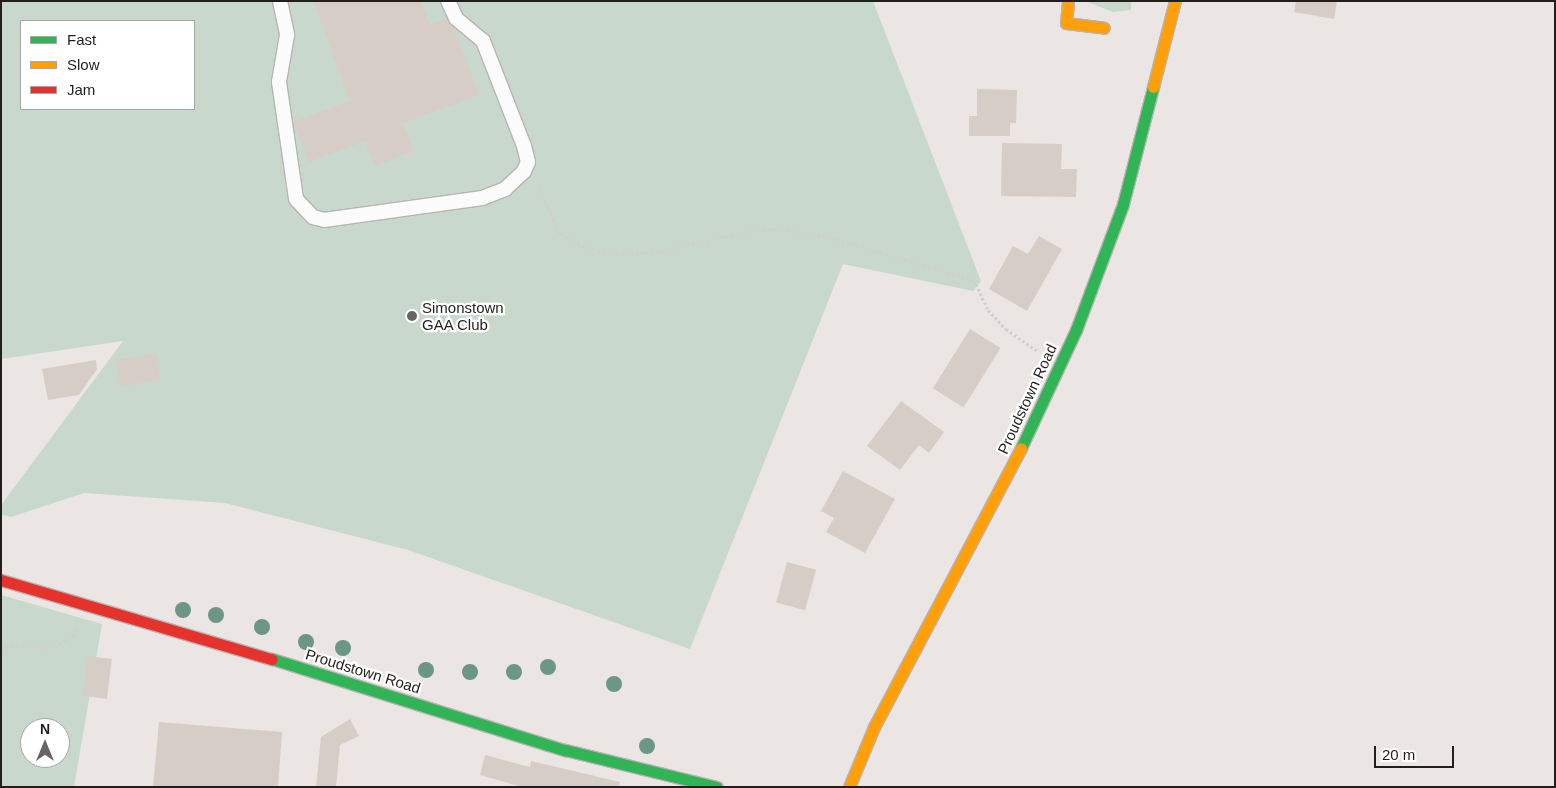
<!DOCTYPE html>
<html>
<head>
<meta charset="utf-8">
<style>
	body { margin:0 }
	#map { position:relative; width:1556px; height:788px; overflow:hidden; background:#ebe6e4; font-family:Arial,sans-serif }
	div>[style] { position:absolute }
	.green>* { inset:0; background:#c8d8cd }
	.building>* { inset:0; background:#d6cdc6; transform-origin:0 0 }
	.path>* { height:3px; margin-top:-1.5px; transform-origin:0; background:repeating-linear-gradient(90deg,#d1cfce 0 2.5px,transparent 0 5px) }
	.roads { filter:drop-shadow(1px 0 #b8b4b3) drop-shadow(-1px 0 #b8b4b3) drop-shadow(0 1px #b8b4b3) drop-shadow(0 -1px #b8b4b3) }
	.lane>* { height:14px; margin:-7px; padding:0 7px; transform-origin:7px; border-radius:7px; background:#fcfbfb }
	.fast>* { height:11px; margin:-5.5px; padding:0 5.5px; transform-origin:5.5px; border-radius:5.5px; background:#30b455 }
	.slow>* { height:11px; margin:-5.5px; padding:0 5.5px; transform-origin:5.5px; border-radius:5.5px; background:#ff9f0a }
	.jam>* { height:11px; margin:-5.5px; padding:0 5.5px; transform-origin:5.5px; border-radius:5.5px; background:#e5322d }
	.trees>* { width:16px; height:16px; margin:-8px; border-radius:50%; background:#6c9685 }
	.dots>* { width:14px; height:14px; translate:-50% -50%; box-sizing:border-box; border:2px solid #fff; border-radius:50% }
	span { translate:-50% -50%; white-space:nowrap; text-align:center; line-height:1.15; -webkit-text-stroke:4.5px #fff; paint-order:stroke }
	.poi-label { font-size:15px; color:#221e1d }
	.left { translate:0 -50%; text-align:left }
	.street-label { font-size:15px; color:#221e1d }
	.frame { position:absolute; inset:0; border:2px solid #221e1d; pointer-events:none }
	.legend { position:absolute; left:20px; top:20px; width:175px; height:90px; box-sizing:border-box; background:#fff; border:1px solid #a7a5a5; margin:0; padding:6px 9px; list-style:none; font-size:15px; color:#221e1d }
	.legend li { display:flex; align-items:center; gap:10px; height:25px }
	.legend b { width:25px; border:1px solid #a7a5a5 }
	.north { position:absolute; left:20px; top:718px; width:50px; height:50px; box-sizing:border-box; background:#fff; border:1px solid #a7a5a5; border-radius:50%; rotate:0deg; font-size:14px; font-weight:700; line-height:20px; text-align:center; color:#221e1d }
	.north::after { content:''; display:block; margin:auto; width:18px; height:22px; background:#686463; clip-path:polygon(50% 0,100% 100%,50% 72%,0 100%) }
	.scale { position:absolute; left:1374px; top:746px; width:80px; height:22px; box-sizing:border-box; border:2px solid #221e1d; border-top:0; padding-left:6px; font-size:15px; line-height:18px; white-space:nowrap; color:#221e1d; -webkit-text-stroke:4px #fff; paint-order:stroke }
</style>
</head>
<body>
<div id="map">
	<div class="green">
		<i style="clip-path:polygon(evenodd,1px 1px,873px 1px,981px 281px,973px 291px,843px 264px,690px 649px,408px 550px,225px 503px,84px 493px,11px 517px,1px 514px,1px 505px,123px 341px,1px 359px,1px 1px,21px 21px,194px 21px,194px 109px,21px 109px,21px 21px)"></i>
		<i style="clip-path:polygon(1085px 1px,1131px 1px,1131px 10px,1113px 12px)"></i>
		<i style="clip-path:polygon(evenodd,1px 595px,102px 624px,74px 787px,1px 787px,1px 595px,30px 728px,60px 728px,60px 758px,30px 758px,30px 728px)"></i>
	</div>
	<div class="building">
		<i style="clip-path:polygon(313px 1px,421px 1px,430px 25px,450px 18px,479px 95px,403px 123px,414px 151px,375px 166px,365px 141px,309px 162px,293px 122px,350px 101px)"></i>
		<i style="clip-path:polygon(1296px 1px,1337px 1px,1334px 19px,1294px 12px)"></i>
		<i style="clip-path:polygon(977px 89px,1017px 90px,1016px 123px,1010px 123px,1010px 136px,969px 136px,969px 116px,977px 116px)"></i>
		<i style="clip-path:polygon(1002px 143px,1062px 144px,1061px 169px,1077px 169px,1076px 197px,1001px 196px)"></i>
		<i style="clip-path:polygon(1039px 236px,1062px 249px,1027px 311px,989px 289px,1013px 246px,1028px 254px)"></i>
		<i style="left:970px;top:329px;width:36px;height:70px;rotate:32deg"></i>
		<i style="left:156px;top:353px;width:27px;height:41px;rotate:80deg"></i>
		<i style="clip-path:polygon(96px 360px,97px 369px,79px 395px,48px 400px,42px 369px)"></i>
		<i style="clip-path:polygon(901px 401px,944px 432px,929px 453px,919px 445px,900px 470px,867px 446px)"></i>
		<i style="clip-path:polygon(843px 471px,895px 499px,865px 553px,826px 532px,834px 518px,821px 511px)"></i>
		<i style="left:787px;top:562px;width:30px;height:42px;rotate:15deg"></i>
		<i style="left:87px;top:656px;width:25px;height:40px;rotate:7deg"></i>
		<i style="clip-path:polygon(350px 719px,359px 736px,340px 745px,336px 787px,316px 787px,321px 737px)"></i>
		<i style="clip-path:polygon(159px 722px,282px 732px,278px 787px,153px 787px)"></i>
		<i style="clip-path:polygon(485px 755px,530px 767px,531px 761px,620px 782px,619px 787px,522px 787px,480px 775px)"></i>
	</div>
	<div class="path">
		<i style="left:538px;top:186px;width:53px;rotate:65.4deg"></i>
		<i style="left:560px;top:234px;width:31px;rotate:27deg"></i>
		<i style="left:588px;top:248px;width:24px;rotate:15deg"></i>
		<i style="left:611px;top:254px;width:47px;rotate:-2.4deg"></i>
		<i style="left:658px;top:252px;width:92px;rotate:-13.1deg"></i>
		<i style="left:748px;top:231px;width:24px;rotate:-5deg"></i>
		<i style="left:772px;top:229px;width:41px;rotate:5.6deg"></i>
		<i style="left:813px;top:233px;width:164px;rotate:16.3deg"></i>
		<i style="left:970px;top:279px;width:8px;rotate:40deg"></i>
		<i style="left:976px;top:284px;width:29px;rotate:65deg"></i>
		<i style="left:988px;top:310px;width:26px;rotate:47deg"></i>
		<i style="left:1006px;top:329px;width:39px;rotate:35deg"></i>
		<i style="left:1px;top:645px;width:49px;rotate:3.5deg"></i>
		<i style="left:50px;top:648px;width:27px;rotate:-27deg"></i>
		<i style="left:74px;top:636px;width:7px;rotate:-63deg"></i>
		<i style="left:1px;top:656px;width:13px;rotate:-61deg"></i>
	</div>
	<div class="roads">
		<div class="lane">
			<i style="left:280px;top:1px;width:35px;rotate:78deg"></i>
			<i style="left:287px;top:35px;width:48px;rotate:99.7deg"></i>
			<i style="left:279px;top:82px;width:118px;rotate:81.7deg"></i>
			<i style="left:296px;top:199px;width:25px;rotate:47deg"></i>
			<i style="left:313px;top:217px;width:11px;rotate:15deg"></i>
			<i style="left:324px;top:220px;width:160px;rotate:-7.9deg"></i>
			<i style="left:482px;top:198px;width:25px;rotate:-21deg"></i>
			<i style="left:505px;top:189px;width:26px;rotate:-43deg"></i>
			<i style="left:524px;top:171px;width:10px;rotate:-66deg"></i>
			<i style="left:528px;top:162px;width:16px;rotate:-104deg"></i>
			<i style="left:524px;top:146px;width:113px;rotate:-111.3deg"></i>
			<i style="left:483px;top:41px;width:35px;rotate:-140deg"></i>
			<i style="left:456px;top:18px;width:19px;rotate:-115deg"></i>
		</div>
		<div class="fast">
			<i style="left:1021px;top:448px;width:130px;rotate:-65deg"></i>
			<i style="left:1076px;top:330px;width:134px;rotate:-69.5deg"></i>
			<i style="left:1123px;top:204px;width:121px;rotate:-75.6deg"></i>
			<i style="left:272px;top:659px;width:307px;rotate:17.3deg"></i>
			<i style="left:565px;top:750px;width:156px;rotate:13.7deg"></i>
		</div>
		<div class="slow">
			<i style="left:1068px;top:1px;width:22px;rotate:95deg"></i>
			<i style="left:1066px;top:23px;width:38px;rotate:7deg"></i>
			<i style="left:1153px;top:87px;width:89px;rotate:-75.7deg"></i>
			<i style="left:849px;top:787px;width:65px;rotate:-67.4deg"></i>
			<i style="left:874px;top:727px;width:315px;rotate:-62.2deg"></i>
		</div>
		<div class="jam">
			<i style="left:1px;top:580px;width:282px;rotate:16.3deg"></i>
		</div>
	</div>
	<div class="trees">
		<i style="left:183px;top:610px"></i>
		<i style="left:216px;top:615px"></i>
		<i style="left:262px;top:627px"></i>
		<i style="left:306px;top:642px"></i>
		<i style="left:343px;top:648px"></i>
		<i style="left:548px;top:667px"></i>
		<i style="left:426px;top:670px"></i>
		<i style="left:470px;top:672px"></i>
		<i style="left:514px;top:672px"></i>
		<i style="left:614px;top:684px"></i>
		<i style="left:647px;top:746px"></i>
	</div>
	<div class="dots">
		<i style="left:412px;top:316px;background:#686463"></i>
	</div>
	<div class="poi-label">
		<span class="left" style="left:422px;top:316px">Simonstown<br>GAA Club</span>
	</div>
	<div class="street-label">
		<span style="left:1027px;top:399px;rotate:-65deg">Proudstown Road</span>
		<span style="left:363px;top:671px;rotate:17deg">Proudstown Road</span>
	</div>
	<div class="frame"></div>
	<ul class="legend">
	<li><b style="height:6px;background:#30b455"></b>Fast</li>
	<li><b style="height:6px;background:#ff9f0a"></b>Slow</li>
	<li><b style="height:6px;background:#e5322d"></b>Jam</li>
	</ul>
	<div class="north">N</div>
	<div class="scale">20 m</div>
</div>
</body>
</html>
